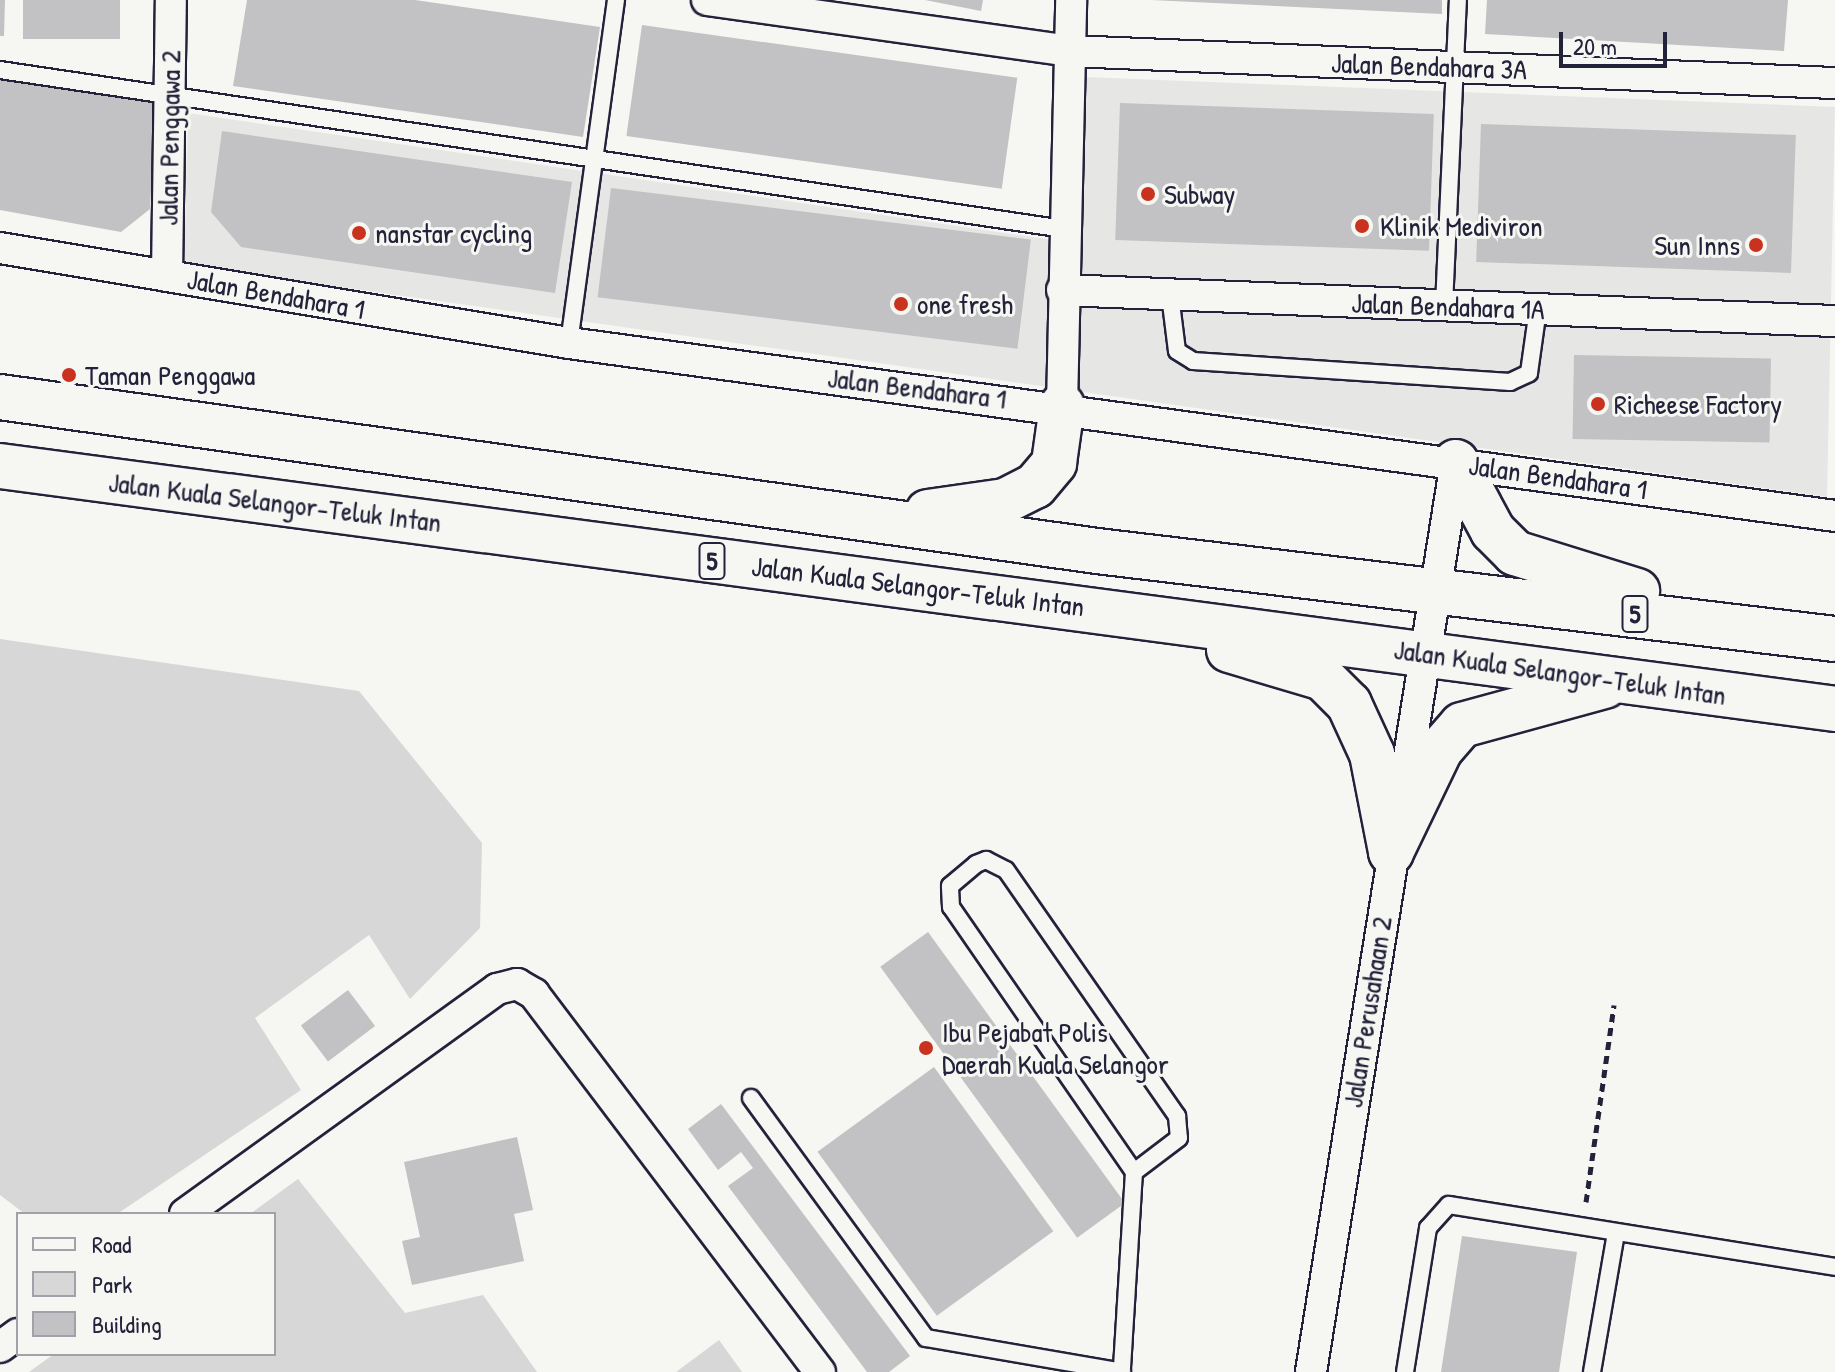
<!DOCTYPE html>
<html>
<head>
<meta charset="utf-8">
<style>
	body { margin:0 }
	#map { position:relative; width:1835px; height:1372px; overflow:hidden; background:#f6f6f2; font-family:"Patrick Hand",sans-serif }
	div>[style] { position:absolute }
	.built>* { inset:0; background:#e6e6e4 }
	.green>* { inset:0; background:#d7d7d7 }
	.building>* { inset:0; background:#c2c2c4; transform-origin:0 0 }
	.path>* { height:5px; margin-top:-2.5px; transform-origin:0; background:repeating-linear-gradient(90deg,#22223b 0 8px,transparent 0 14px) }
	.roads { filter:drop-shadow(2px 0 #22223b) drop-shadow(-2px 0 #22223b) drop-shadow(0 2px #22223b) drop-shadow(0 -2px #22223b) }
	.service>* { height:16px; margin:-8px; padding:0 8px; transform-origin:8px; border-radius:8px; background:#f6f6f2 }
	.minor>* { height:30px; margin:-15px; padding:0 15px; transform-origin:15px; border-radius:15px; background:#f6f6f2 }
	.trunk>* { height:44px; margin:-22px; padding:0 22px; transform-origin:22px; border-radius:22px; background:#f6f6f2 }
	.dots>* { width:22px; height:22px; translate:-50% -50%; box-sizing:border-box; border:4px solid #f6f6f2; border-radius:50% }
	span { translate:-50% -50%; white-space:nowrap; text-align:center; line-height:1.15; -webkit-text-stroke:6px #f6f6f2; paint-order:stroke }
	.shield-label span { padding:2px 6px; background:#f6f6f2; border:2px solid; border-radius:6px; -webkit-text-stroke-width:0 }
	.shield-label { font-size:26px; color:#22223b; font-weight:700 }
	.street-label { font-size:28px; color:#22223b }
	.poi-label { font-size:28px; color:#22223b }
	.left { translate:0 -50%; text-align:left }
	.right { translate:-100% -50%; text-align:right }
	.legend { position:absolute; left:16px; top:1212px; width:260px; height:144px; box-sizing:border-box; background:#f6f6f2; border:2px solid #a1a1a9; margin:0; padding:10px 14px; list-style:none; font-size:24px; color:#22223b }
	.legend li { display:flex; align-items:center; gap:16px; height:40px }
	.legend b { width:40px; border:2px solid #a1a1a9 }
	.scale { position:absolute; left:1559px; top:32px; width:108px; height:36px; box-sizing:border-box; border:4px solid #22223b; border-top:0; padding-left:10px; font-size:24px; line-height:28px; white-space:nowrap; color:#22223b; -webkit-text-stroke:6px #f6f6f2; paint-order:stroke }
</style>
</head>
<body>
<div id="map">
	<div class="built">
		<i style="clip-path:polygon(1086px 77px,1835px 107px,1827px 497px,184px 265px,188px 113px,1080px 244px)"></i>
	</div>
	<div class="green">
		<i style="clip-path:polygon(0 639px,359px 691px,482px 843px,480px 928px,410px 999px,369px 935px,255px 1018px,301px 1090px,117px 1214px,25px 1214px,0 1195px)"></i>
		<i style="clip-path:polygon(298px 1179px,405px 1313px,483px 1295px,537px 1372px,29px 1372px,54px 1354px,274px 1354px,274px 1214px,250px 1214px)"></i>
		<i style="clip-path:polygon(719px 1340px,742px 1372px,676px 1372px)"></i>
	</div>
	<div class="building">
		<i style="clip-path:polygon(0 0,5px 0,4px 36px,0 36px)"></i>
		<i style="left:23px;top:0;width:97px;height:39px"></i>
		<i style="clip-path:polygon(247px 0,415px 0,600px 27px,583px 137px,233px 86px)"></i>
		<i style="clip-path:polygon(925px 0,983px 0,981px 11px)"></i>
		<i style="clip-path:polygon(1151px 0,1442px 0,1442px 14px)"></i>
		<i style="clip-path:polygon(1487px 0,1788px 0,1784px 51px,1485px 34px)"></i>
		<i style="left:642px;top:25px;width:379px;height:112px;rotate:8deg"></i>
		<i style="clip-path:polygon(0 77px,156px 101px,150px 209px,121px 232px,0 210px)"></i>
		<i style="left:1120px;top:103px;width:314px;height:137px;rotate:2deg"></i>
		<i style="left:1481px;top:124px;width:315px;height:138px;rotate:2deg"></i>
		<i style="clip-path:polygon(222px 131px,572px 182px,555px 293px,241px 247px,211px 212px)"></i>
		<i style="left:611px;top:188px;width:423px;height:110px;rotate:7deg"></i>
		<i style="left:1574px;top:355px;width:197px;height:84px;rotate:1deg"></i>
		<i style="left:928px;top:932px;width:335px;height:59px;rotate:54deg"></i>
		<i style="left:348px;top:990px;width:45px;height:59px;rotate:53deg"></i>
		<i style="left:934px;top:1067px;width:203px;height:144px;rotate:54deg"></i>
		<i style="clip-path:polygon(721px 1104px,910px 1356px,889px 1372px,867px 1372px,728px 1186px,753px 1168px,741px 1152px,718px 1170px,688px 1129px)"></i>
		<i style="clip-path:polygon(517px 1137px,533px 1210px,514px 1214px,524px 1261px,412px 1285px,402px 1241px,420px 1237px,404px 1162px)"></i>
		<i style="clip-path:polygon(1462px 1236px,1577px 1252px,1559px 1372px,1441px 1372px)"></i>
	</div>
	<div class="path">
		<i style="left:1586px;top:1202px;width:199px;rotate:-81.9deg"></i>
	</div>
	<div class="roads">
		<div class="service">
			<i style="left:0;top:70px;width:1076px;rotate:8.5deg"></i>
			<i style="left:1170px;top:295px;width:56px;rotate:82.9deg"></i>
			<i style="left:1177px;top:351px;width:19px;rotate:32deg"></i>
			<i style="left:1193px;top:361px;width:318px;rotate:3.8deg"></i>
			<i style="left:1510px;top:382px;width:21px;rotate:-25deg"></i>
			<i style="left:1529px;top:373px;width:65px;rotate:-82deg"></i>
			<i style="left:1444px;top:306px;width:306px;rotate:-87.4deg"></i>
			<i style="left:569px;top:343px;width:346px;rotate:-82.2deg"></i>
			<i style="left:751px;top:1098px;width:297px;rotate:53.9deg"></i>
			<i style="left:926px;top:1338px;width:199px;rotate:9.8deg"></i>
			<i style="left:1122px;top:1368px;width:196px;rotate:-86.5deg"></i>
			<i style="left:1134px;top:1172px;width:322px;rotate:-124.6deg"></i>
			<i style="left:951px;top:907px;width:21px;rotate:-93deg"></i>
			<i style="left:950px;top:886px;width:34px;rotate:-40deg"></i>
			<i style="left:976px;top:864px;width:11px;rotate:-22deg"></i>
			<i style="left:986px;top:860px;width:22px;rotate:27deg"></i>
			<i style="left:1006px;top:870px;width:300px;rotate:55.2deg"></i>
			<i style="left:1177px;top:1116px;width:22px;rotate:85deg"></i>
			<i style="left:1179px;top:1138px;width:56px;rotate:142.9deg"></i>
			<i style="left:1405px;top:1372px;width:146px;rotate:-80.9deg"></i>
			<i style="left:1428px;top:1228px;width:31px;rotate:-48deg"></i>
			<i style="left:1449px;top:1205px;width:391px;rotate:9.1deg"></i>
			<i style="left:1592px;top:1372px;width:141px;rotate:-80.2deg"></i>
		</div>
		<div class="minor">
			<i style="left:707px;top:0;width:367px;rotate:8deg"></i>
			<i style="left:1070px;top:51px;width:766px;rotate:2.4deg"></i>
			<i style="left:0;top:248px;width:577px;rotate:9.48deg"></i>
			<i style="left:569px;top:343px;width:1278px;rotate:7.78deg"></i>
			<i style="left:167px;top:276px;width:276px;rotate:-89.2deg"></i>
			<i style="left:1062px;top:290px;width:774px;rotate:2.3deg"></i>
			<i style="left:1062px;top:406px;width:406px;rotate:-88.7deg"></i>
			<i style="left:185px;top:1214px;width:385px;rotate:-35.8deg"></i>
			<i style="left:497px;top:989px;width:21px;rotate:-14deg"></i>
			<i style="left:517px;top:984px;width:20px;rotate:30deg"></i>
			<i style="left:534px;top:994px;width:474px;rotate:52.9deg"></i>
			<i style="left:0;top:1347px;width:22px;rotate:-36deg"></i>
			<i style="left:1311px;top:1372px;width:921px;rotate:-80.95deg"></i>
		</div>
		<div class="trunk">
			<i style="left:0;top:397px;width:1108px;rotate:7.99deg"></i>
			<i style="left:1097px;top:551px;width:743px;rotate:6.8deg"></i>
			<i style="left:1456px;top:462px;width:78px;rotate:61.8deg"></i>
			<i style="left:1493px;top:531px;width:31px;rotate:45deg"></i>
			<i style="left:1515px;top:553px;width:128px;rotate:17.3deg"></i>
			<i style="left:0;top:466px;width:1851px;rotate:7.54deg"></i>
			<i style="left:928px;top:512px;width:78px;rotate:-8.1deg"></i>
			<i style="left:1005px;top:501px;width:34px;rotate:-27deg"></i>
			<i style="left:1035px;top:486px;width:30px;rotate:-50deg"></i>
			<i style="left:1054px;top:463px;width:58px;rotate:-82deg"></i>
			<i style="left:1229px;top:650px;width:98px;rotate:16.6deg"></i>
			<i style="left:1323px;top:678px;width:37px;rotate:45deg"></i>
			<i style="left:1349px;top:704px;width:55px;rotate:65.3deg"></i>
			<i style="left:1372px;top:754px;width:100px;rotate:79deg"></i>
			<i style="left:1391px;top:852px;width:113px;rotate:-64.3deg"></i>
			<i style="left:1440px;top:750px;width:33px;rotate:-49deg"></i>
			<i style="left:1462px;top:725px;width:148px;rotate:-15.3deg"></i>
		</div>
	</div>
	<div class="dots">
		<i style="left:1148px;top:194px;background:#c8321e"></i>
		<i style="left:1362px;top:226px;background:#c8321e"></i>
		<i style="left:359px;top:233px;background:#c8321e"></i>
		<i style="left:1756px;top:245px;background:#c8321e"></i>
		<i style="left:901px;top:304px;background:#c8321e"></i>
		<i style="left:69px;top:375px;background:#c8321e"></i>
		<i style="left:1598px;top:404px;background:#c8321e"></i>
		<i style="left:926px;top:1048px;background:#c8321e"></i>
	</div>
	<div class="shield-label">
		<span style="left:712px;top:561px">5</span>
		<span style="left:1635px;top:614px">5</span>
	</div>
	<div class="street-label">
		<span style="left:1429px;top:66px;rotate:2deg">Jalan Bendahara 3A</span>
		<span style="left:169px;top:138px;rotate:-89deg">Jalan Penggawa 2</span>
		<span style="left:276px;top:294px;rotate:10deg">Jalan Bendahara 1</span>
		<span style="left:1448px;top:306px;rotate:2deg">Jalan Bendahara 1A</span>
		<span style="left:917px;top:388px;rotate:7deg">Jalan Bendahara 1</span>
		<span style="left:1558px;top:477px;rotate:8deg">Jalan Bendahara 1</span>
		<span style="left:275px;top:502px;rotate:7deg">Jalan Kuala Selangor-Teluk Intan</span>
		<span style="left:918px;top:586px;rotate:7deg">Jalan Kuala Selangor-Teluk Intan</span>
		<span style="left:1560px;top:672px;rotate:8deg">Jalan Kuala Selangor-Teluk Intan</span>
		<span style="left:1367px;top:1012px;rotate:-81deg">Jalan Perusahaan 2</span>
	</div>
	<div class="poi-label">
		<span class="left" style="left:1164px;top:194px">Subway</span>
		<span class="left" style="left:1380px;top:226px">Klinik Mediviron</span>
		<span class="left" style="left:375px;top:233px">nanstar cycling</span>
		<span class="right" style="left:1740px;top:245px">Sun Inns</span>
		<span class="left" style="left:917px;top:304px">one fresh</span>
		<span class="left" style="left:85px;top:375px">Taman Penggawa</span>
		<span class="left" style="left:1614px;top:404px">Richeese Factory</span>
		<span class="left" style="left:942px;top:1048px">Ibu Pejabat Polis<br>Daerah Kuala Selangor</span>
	</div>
	<ul class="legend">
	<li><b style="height:10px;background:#f6f6f2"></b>Road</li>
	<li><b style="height:22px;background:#d7d7d7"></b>Park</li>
	<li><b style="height:22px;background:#c2c2c4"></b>Building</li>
	</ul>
	<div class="scale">20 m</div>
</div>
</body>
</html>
